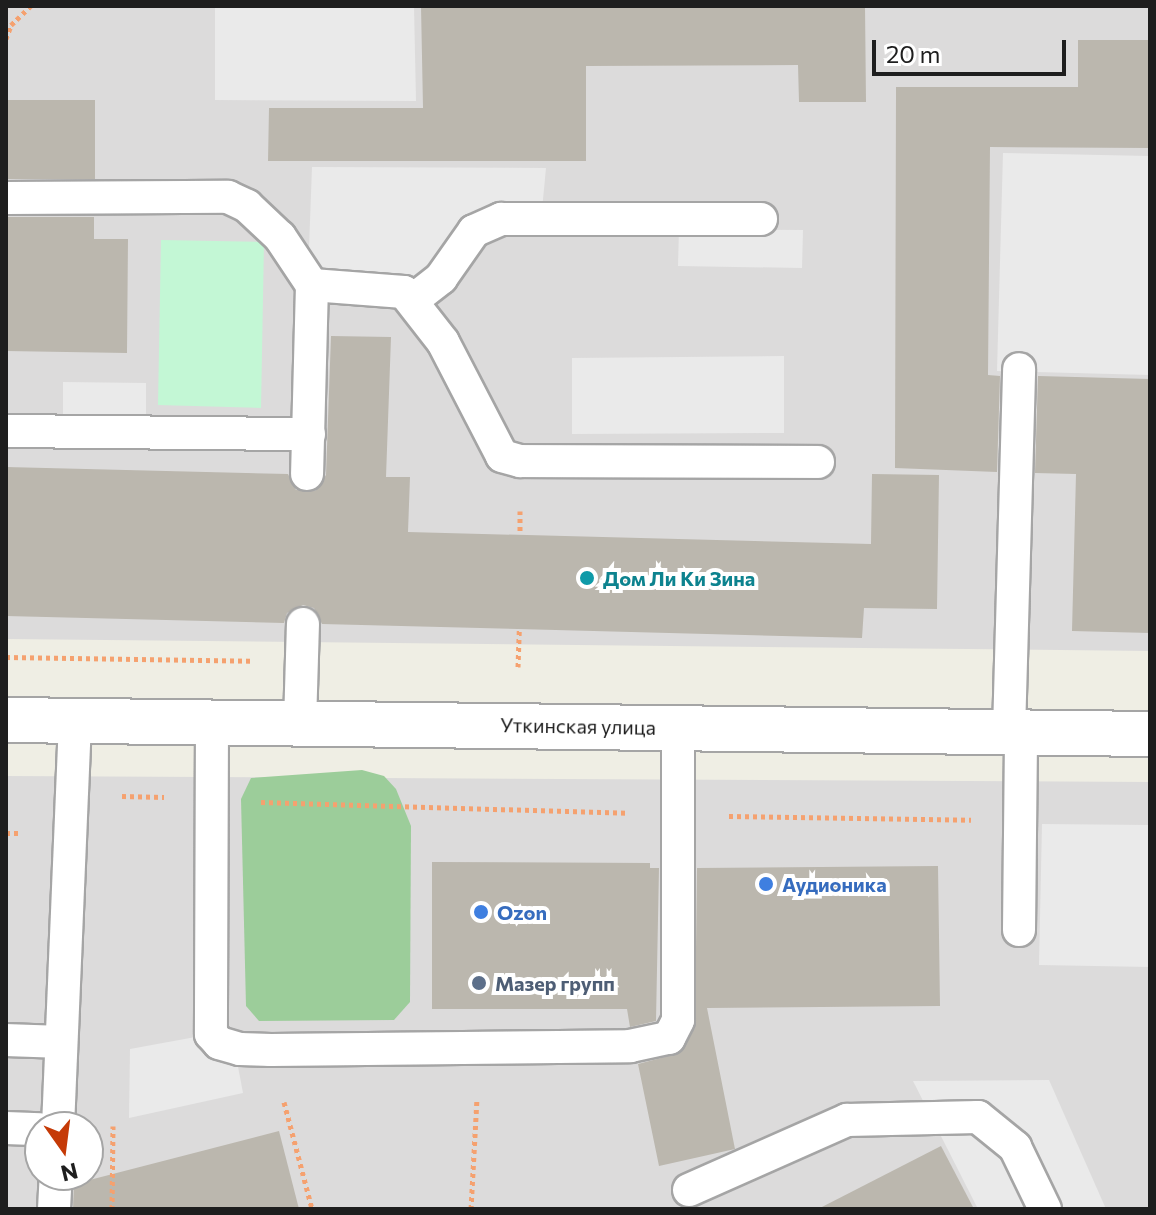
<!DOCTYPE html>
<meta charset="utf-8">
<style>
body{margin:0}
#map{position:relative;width:1156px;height:1215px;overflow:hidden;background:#efeee4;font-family:Commissioner,sans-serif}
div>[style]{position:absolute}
.residential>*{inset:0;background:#dcdbdb}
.forest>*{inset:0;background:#9ccd9a}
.park>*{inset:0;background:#c3f7d5}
.parking>*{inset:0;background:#eaeaea}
.building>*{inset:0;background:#bbb7ae}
.path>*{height:5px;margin-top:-2.5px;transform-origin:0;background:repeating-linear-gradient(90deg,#f5a16f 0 4px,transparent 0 8px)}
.roads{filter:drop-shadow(2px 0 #a5a5a5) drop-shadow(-2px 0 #a5a5a5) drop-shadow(0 2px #a5a5a5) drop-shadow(0 -2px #a5a5a5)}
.service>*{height:32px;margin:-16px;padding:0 16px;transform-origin:16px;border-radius:16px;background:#fff}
.tertiary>*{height:44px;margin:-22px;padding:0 22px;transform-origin:22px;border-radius:22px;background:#fff}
.dots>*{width:22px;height:22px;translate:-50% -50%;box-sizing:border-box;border:4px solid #fff;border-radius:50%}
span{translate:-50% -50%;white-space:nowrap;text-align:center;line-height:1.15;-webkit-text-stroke:8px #fff;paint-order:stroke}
.culture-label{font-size:20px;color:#0d838f;font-weight:700}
.left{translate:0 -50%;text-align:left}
.street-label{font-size:20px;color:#1e1e1e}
.shop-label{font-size:20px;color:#366cbe;font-weight:700}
.service-label{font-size:20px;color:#4e5e75;font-weight:700}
.frame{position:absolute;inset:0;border:8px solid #1e1e1e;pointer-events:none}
.north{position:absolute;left:24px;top:1111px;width:80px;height:80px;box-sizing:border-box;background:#fff;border:2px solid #a5a5a5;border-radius:50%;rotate:166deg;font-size:22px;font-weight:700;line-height:32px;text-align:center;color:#1e1e1e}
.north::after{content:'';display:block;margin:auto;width:28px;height:36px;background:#c53a07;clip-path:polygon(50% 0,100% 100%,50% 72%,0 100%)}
.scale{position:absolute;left:872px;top:40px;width:194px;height:36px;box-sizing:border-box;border:4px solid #1e1e1e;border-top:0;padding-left:10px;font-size:24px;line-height:28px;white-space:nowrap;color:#1e1e1e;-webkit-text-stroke:6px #fff;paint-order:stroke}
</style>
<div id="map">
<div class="residential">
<div style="clip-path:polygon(6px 6px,1150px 6px,1150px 651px,6px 639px)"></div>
<div style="clip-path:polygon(evenodd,6px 776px,1150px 782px,1150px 1209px,6px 1209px,6px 776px,40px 1127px,88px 1127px,88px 1175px,40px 1175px,40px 1127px)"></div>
</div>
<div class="forest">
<div style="clip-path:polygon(362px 770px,384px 776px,396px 789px,411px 826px,410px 1002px,394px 1020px,259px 1021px,246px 1006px,241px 799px,251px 778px)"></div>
</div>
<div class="park">
<div style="clip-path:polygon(161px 240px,264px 242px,261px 408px,158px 405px)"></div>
</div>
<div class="parking">
<div style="clip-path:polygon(215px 6px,414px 6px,416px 101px,215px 100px)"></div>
<div style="clip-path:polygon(1003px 153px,1150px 156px,1150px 375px,997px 371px)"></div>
<div style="clip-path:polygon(312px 167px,546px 168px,542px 210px,421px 278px,308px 275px)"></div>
<div style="clip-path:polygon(679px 229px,803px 230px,802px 268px,678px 266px)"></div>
<div style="clip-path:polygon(784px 356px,784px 433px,572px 434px,572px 358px)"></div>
<div style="clip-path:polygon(63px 382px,146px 383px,146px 416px,63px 417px)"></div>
<div style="clip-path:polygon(1042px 824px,1150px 825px,1150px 967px,1039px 965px)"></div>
<div style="clip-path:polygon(201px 1036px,236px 1056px,243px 1093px,129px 1118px,130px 1049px)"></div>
<div style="clip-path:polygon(1049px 1080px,1106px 1209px,978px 1209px,913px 1081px)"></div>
</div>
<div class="building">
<div style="clip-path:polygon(421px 6px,865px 6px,866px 102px,799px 102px,798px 65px,586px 66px,586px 161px,268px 161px,269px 108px,423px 108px)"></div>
<div style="clip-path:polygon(1078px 40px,1150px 40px,1150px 148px,990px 147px,988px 375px,1000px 376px,997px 472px,895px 468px,896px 87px,1078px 87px)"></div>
<div style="clip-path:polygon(6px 100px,95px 100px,95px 179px,6px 179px)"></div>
<div style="clip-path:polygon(6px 217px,94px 217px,94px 239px,128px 239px,127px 353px,6px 351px)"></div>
<div style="clip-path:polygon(331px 336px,391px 337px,386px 477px,410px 477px,408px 532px,871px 544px,872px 474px,939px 475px,937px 609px,864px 608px,862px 638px,322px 624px,314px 608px,303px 605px,287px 613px,284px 623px,6px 616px,6px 467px,288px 474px,296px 490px,315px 491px,326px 475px)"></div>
<div style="clip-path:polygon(1038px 376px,1150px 379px,1150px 633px,1072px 631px,1076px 474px,1035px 473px)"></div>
<div style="clip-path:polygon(432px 862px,650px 863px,650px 868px,659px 868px,656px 1021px,630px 1027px,627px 1009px,432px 1009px)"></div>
<div style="clip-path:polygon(938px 866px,940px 1006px,707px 1008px,735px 1149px,659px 1166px,638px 1064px,680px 1053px,695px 1028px,697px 868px)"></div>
<div style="clip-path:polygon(279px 1131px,299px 1209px,73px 1209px,74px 1184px)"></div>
<div style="clip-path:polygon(941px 1146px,974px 1209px,818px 1209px)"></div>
</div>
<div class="path">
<div style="left:6px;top:39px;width:15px;rotate:-70deg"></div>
<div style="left:11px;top:25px;width:28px;rotate:-44deg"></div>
<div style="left:520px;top:511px;width:23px;rotate:90deg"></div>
<div style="left:6px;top:657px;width:246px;rotate:0.9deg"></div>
<div style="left:518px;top:667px;width:37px;rotate:-88deg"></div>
<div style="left:122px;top:796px;width:42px;rotate:1.4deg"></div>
<div style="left:261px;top:802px;width:366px;rotate:1.7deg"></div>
<div style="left:729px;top:816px;width:242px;rotate:0.9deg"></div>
<div style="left:6px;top:833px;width:15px"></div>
<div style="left:284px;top:1102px;width:111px;rotate:75.3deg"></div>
<div style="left:112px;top:1209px;width:83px;rotate:-89.3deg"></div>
<div style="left:471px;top:1209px;width:111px;rotate:-86.9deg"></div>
</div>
<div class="roads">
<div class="service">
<div style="left:6px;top:198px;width:222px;rotate:-0.3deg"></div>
<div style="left:228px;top:197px;width:21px;rotate:25deg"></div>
<div style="left:247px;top:206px;width:45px;rotate:43.2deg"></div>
<div style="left:280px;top:237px;width:58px;rotate:56.3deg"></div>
<div style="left:312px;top:285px;width:189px;rotate:91.5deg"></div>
<div style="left:312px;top:285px;width:92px;rotate:4.4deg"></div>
<div style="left:404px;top:292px;width:63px;rotate:52deg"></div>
<div style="left:443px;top:342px;width:128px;rotate:62.6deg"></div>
<div style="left:502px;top:456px;width:19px;rotate:16deg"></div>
<div style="left:520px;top:461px;width:298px;rotate:0.2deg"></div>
<div style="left:413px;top:300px;width:36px;rotate:-38deg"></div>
<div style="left:441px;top:278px;width:57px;rotate:-54.9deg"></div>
<div style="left:474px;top:231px;width:30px;rotate:-24deg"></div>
<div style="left:501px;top:219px;width:260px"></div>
<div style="left:6px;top:431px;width:303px;rotate:0.6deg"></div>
<div style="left:212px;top:722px;width:312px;rotate:90.2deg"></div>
<div style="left:211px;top:1034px;width:12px;rotate:48deg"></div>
<div style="left:219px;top:1043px;width:22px;rotate:16deg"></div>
<div style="left:240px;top:1049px;width:31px;rotate:2deg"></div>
<div style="left:271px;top:1050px;width:359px;rotate:-0.6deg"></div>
<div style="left:630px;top:1046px;width:40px;rotate:-12deg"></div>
<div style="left:669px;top:1038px;width:20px;rotate:-63deg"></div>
<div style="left:678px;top:1020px;width:292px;rotate:-90deg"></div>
<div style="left:300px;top:724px;width:100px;rotate:-88.3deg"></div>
<div style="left:1009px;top:732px;width:363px;rotate:-88.4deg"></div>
<div style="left:1019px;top:930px;width:198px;rotate:-89.4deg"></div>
<div style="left:6px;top:1040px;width:55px;rotate:2.1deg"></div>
<div style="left:58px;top:1127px;width:406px;rotate:-87.6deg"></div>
<div style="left:6px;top:1128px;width:34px;rotate:2deg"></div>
<div style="left:689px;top:1190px;width:173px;rotate:-23.9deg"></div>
<div style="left:847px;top:1120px;width:131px;rotate:-1.3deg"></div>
<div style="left:978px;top:1117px;width:48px;rotate:39deg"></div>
<div style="left:1015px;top:1147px;width:69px;rotate:64.2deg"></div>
<div style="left:54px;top:1209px;width:34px;rotate:-87deg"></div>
</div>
<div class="tertiary">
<div style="left:6px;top:720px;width:1144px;rotate:0.7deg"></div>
</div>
</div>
<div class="dots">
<div style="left:587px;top:578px;background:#0f9aa8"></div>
<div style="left:766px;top:884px;background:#3f7fe0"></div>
<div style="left:481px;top:912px;background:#3f7fe0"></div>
<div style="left:479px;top:983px;background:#5c6f8a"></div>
</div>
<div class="culture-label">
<span class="left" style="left:603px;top:578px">Дом Ли Ки Зина</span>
</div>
<div class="street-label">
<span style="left:578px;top:726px;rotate:1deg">Уткинская улица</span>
</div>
<div class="shop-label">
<span class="left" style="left:782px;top:884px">Аудионика</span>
<span class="left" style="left:497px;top:912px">Ozon</span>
</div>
<div class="service-label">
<span class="left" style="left:495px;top:983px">Мазер групп</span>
</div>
<div class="frame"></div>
<div class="north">N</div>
<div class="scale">20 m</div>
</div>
